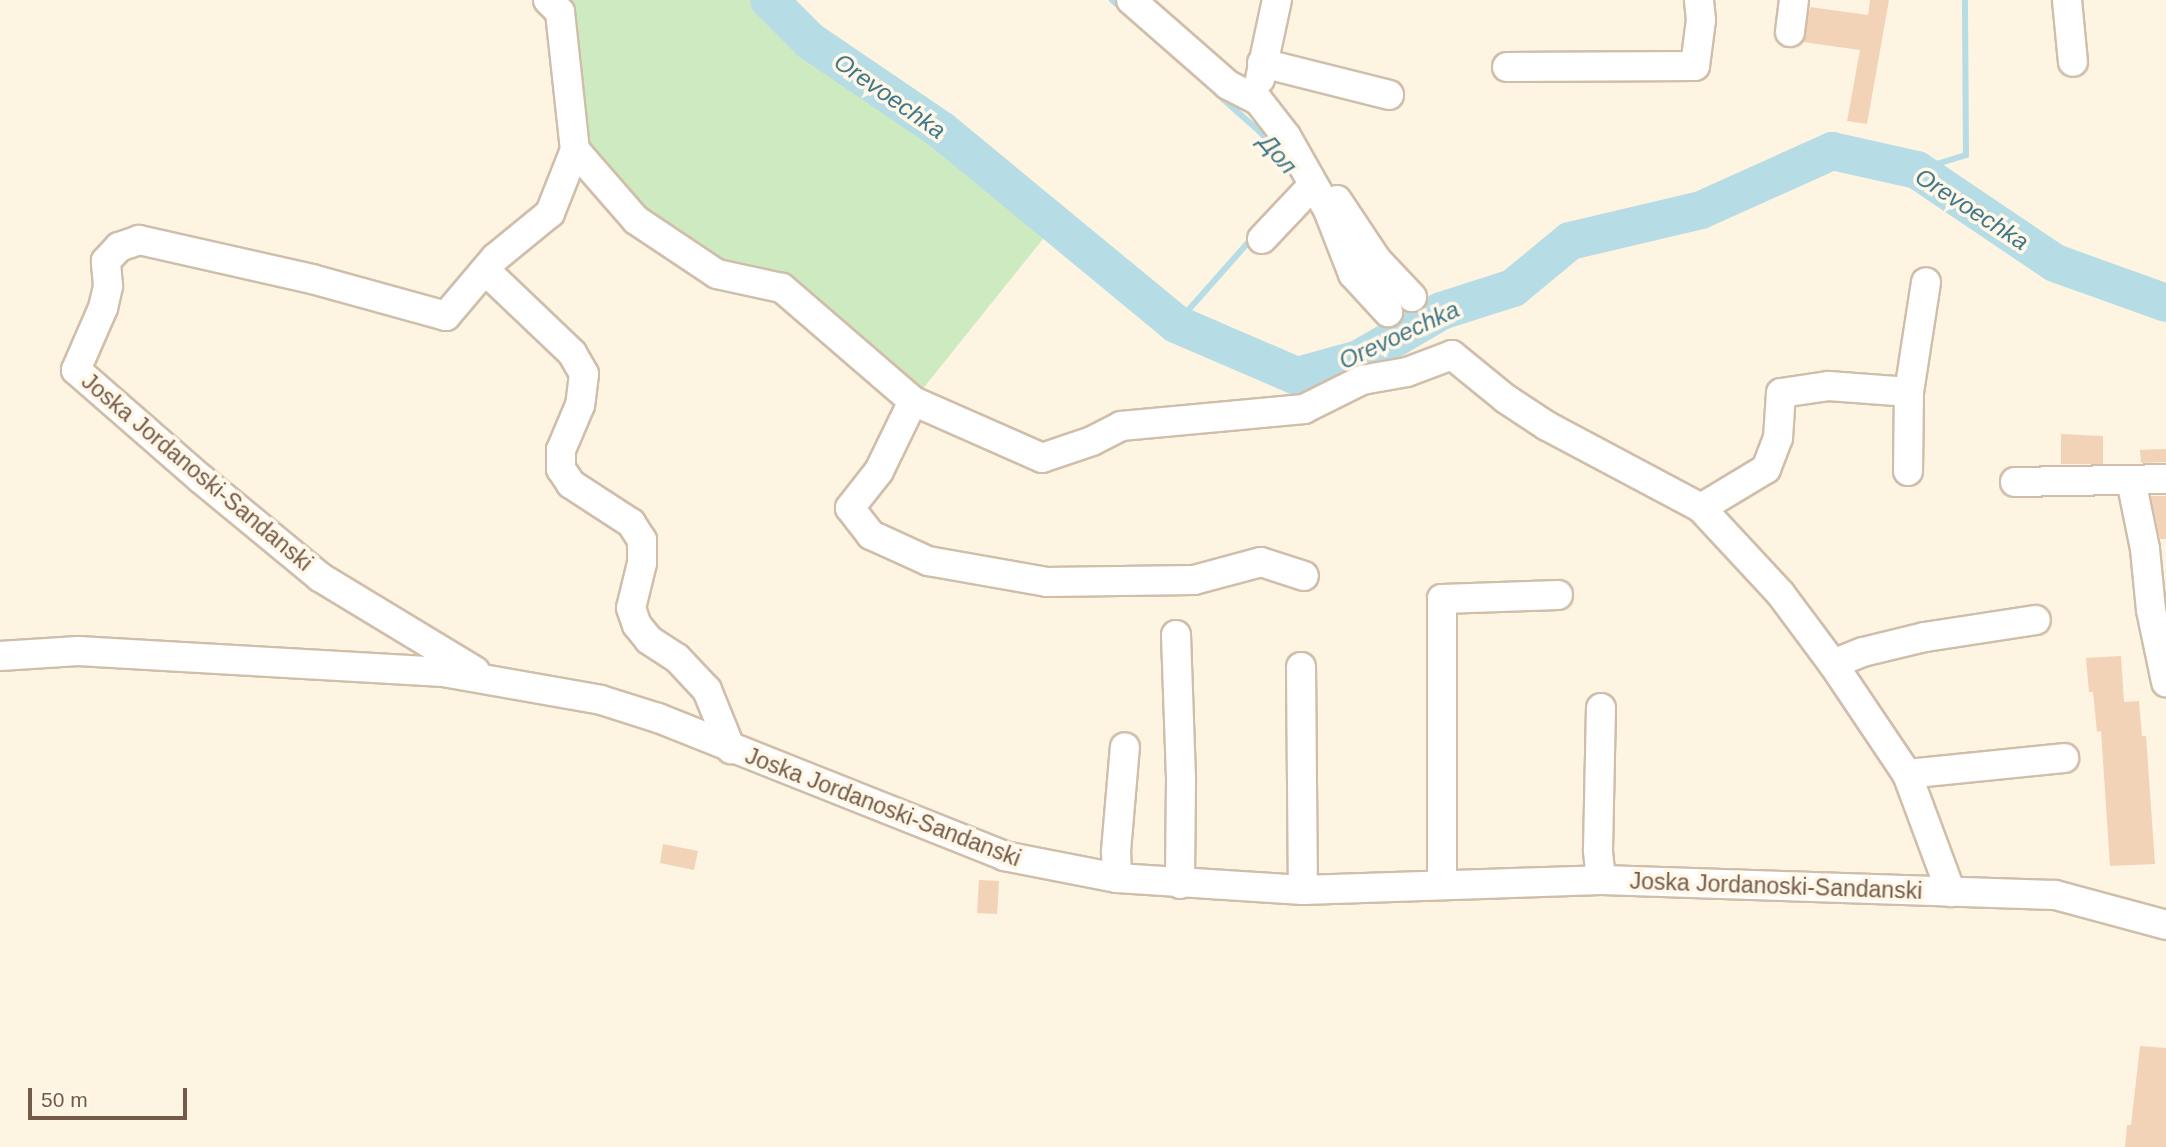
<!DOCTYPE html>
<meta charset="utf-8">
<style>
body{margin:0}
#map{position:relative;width:2166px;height:1147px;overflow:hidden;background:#fdf4e1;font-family:Helvetica,sans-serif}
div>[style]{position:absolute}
.green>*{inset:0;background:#ceeac0}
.stream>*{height:6px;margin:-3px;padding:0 3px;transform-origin:3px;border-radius:3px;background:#b6dce6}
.river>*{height:38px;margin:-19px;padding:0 19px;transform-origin:19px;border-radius:19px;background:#b6dce6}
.building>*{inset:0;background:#f3d3b8}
.roads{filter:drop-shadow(2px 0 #d0beab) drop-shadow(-2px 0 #d0beab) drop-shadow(0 2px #d0beab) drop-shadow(0 -2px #d0beab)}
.minor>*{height:28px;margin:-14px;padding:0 14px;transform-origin:14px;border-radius:14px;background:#fff}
span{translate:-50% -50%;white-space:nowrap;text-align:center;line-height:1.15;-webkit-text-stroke:7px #fff7e8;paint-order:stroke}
.street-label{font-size:23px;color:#755a48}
.water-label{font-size:24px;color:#417889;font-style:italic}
.scale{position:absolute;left:28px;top:1088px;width:159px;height:32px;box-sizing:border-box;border:4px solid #755a48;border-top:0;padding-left:9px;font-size:21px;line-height:24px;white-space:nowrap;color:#755a48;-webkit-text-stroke:5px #fff7e8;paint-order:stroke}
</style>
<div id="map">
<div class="green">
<div style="clip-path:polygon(548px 0,769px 0,810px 41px,941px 130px,1055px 224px,913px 401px,782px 288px,717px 274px,575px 150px)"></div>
</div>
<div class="stream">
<div style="left:1112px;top:0;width:16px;rotate:40deg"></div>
<div style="left:1215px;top:92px;width:60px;rotate:41.6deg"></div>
<div style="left:1260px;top:132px;width:41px;rotate:48.9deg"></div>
<div style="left:1917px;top:170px;width:51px;rotate:-17deg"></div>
<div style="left:1966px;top:155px;width:155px;rotate:-90.4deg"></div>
<div style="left:1176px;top:324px;width:115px;rotate:-48.5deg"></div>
</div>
<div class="river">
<div style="left:769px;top:0;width:58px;rotate:45deg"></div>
<div style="left:810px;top:41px;width:158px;rotate:34.2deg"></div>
<div style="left:941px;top:130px;width:305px;rotate:39.5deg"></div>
<div style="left:1176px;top:324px;width:132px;rotate:23.3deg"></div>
<div style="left:1297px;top:376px;width:64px;rotate:-15.3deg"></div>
<div style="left:1359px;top:359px;width:95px;rotate:-30.3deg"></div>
<div style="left:1441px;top:311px;width:76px;rotate:-17.7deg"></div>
<div style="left:1513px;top:288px;width:74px;rotate:-39.5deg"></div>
<div style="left:1570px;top:241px;width:135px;rotate:-13.3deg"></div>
<div style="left:1701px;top:210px;width:144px;rotate:-24.2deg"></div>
<div style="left:1832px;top:151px;width:87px;rotate:12.6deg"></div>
<div style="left:1917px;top:170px;width:166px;rotate:34deg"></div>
<div style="left:2055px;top:263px;width:118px;rotate:19.8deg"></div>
</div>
<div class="building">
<div style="clip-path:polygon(1870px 0,1889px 0,1867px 124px,1847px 121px,1860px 50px,1803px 42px,1810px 7px,1868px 15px)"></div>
<div style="clip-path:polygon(2061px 434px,2103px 436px,2103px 464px,2061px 464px)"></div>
<div style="clip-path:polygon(2166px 449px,2166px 462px,2141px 463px,2140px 450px)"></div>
<div style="clip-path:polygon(2151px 496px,2166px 496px,2166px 539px,2160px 539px)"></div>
<div style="clip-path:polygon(2121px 656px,2124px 702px,2139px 701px,2142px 736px,2146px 736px,2155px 864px,2110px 866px,2101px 731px,2097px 732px,2093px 692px,2089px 692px,2086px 658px)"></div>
<div style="clip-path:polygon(663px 844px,698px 851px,694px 870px,660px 863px)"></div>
<div style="clip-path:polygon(979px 880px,999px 881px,997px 914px,977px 913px)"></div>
<div style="clip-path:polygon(2140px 1046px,2166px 1048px,2166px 1147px,2125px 1147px,2127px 1125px,2131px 1125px)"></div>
</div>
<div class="roads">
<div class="minor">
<div style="left:548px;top:0;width:17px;rotate:45deg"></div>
<div style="left:560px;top:12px;width:139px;rotate:83.8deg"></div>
<div style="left:575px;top:150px;width:93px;rotate:48.9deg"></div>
<div style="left:636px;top:220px;width:97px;rotate:33.7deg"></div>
<div style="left:717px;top:274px;width:66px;rotate:12.2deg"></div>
<div style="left:782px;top:288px;width:173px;rotate:40.8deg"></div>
<div style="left:913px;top:401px;width:141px;rotate:23.8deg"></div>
<div style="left:1042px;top:458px;width:53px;rotate:-18.8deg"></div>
<div style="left:1092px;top:441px;width:33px;rotate:-27deg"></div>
<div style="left:1121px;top:426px;width:184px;rotate:-5.3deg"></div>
<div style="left:1304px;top:409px;width:65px;rotate:-26.6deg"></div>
<div style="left:1362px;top:380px;width:46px;rotate:-10.1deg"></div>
<div style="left:1407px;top:372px;width:48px;rotate:-20.7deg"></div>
<div style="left:1452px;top:355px;width:70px;rotate:39.2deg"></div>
<div style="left:1506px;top:399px;width:49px;rotate:33.4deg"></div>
<div style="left:1547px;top:426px;width:174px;rotate:28deg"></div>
<div style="left:1701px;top:508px;width:116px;rotate:47.1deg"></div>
<div style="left:1780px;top:593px;width:89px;rotate:53.3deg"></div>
<div style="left:1833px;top:664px;width:133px;rotate:56.1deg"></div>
<div style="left:1907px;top:774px;width:126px;rotate:69.6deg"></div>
<div style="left:1131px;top:0;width:129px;rotate:41.2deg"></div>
<div style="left:1228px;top:85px;width:34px;rotate:27deg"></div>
<div style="left:1258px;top:100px;width:46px;rotate:52.1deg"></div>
<div style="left:1286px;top:136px;width:85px;rotate:60.4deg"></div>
<div style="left:1328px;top:210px;width:69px;rotate:68.7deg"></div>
<div style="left:1353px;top:274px;width:52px;rotate:47.4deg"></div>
<div style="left:2067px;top:0;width:62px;rotate:84.5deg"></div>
<div style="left:1790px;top:32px;width:32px;rotate:-83deg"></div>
<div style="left:1262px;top:63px;width:131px;rotate:14.1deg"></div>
<div style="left:1507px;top:67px;width:188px;rotate:-0.3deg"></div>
<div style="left:1695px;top:66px;width:46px;rotate:-82.6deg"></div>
<div style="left:1701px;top:20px;width:20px;rotate:-96deg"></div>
<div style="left:1260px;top:79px;width:81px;rotate:-77.9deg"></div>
<div style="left:1337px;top:200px;width:72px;rotate:56.3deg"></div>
<div style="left:1377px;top:260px;width:51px;rotate:46.6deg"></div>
<div style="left:1262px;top:239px;width:74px;rotate:-46.6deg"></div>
<div style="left:486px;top:271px;width:119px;rotate:43.6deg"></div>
<div style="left:572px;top:353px;width:24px;rotate:60deg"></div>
<div style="left:584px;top:374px;width:31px;rotate:97deg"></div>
<div style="left:580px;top:405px;width:49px;rotate:112.9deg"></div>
<div style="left:561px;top:450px;width:19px;rotate:90deg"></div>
<div style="left:561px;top:469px;width:18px;rotate:56deg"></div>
<div style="left:571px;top:484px;width:72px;rotate:33deg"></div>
<div style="left:631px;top:523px;width:20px;rotate:57deg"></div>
<div style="left:642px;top:540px;width:23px;rotate:90deg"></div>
<div style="left:642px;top:563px;width:46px;rotate:103.7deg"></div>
<div style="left:631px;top:608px;width:18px;rotate:71deg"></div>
<div style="left:637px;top:625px;width:19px;rotate:51deg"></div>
<div style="left:649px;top:640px;width:33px;rotate:33deg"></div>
<div style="left:677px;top:658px;width:44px;rotate:46.8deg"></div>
<div style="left:707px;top:690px;width:64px;rotate:67.9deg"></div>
<div style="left:913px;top:401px;width:78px;rotate:115.9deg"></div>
<div style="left:879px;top:471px;width:47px;rotate:128.1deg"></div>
<div style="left:850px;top:508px;width:34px;rotate:52deg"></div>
<div style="left:871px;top:535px;width:63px;rotate:24.5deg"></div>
<div style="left:928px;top:561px;width:121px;rotate:10deg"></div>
<div style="left:1047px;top:582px;width:147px;rotate:-0.8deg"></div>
<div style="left:1194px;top:580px;width:69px;rotate:-15deg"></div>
<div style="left:1261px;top:562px;width:45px;rotate:18deg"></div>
<div style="left:1908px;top:471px;width:79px;rotate:-89.3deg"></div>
<div style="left:1909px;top:392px;width:111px;rotate:-81.2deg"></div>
<div style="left:2131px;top:480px;width:70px;rotate:78.5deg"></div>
<div style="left:2145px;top:549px;width:61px;rotate:84.4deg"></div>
<div style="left:2151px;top:610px;width:74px;rotate:78.2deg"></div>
<div style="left:2015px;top:482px;width:151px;rotate:-1.1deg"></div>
<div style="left:1701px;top:508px;width:76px;rotate:-31deg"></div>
<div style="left:1766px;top:469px;width:33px;rotate:-69deg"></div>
<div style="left:1778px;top:438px;width:45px;rotate:-86.2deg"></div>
<div style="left:1781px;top:393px;width:49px;rotate:-8.3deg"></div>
<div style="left:1829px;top:386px;width:80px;rotate:4.3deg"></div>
<div style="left:1176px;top:635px;width:146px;rotate:88deg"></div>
<div style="left:1181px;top:781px;width:103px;rotate:90.6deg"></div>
<div style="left:0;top:656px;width:78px;rotate:-3.7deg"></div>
<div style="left:78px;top:651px;width:366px;rotate:3.3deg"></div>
<div style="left:443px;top:672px;width:160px;rotate:10deg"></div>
<div style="left:601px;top:700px;width:60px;rotate:17.5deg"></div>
<div style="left:658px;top:718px;width:373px;rotate:21.7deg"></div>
<div style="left:1004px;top:856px;width:115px;rotate:11deg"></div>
<div style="left:1117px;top:878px;width:186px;rotate:3.7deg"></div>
<div style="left:1303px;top:890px;width:298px;rotate:-1.9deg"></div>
<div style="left:1601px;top:880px;width:454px;rotate:1.9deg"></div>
<div style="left:2055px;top:895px;width:115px;rotate:15.1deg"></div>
<div style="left:1833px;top:664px;width:32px;rotate:-22deg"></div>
<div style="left:1863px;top:652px;width:64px;rotate:-13.6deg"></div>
<div style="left:1925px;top:637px;width:112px;rotate:-8.7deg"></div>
<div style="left:1301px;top:667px;width:223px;rotate:89.5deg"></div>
<div style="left:475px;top:671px;width:181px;rotate:-148.8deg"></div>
<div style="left:320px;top:577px;width:154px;rotate:-140.5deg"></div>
<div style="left:201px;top:479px;width:166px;rotate:-138.9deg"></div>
<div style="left:76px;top:370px;width:68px;rotate:-66.5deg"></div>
<div style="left:103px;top:308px;width:23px;rotate:-77deg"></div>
<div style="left:108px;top:286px;width:25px;rotate:-95deg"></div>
<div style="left:106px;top:261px;width:19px;rotate:-47deg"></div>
<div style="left:119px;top:247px;width:21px;rotate:-19deg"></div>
<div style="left:139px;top:240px;width:177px;rotate:12.7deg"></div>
<div style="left:312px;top:279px;width:139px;rotate:15.4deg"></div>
<div style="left:446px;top:316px;width:76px;rotate:-49.8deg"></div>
<div style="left:495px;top:258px;width:71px;rotate:-39.3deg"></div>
<div style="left:550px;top:213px;width:68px;rotate:-68.4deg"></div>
<div style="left:1907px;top:774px;width:158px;rotate:-5.8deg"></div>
<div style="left:1117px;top:878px;width:27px;rotate:-92deg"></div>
<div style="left:1116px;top:851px;width:104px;rotate:-85.1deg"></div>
<div style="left:1601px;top:880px;width:30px;rotate:-96deg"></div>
<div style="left:1598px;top:850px;width:142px;rotate:-88.8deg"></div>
<div style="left:1442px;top:885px;width:286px;rotate:-90deg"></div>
<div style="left:1442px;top:599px;width:116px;rotate:-2deg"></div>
</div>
</div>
<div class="street-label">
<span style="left:197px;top:472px;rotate:40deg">Joska Jordanoski-Sandanski</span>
<span style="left:883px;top:807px;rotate:21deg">Joska Jordanoski-Sandanski</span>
<span style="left:1776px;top:886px;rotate:2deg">Joska Jordanoski-Sandanski</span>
</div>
<div class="water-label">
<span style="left:890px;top:96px;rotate:35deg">Orevoechka</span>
<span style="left:1278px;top:154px;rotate:49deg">Дол</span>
<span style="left:1972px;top:209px;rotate:33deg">Orevoechka</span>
<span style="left:1399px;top:335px;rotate:-25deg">Orevoechka</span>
</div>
<div class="scale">50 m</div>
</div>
